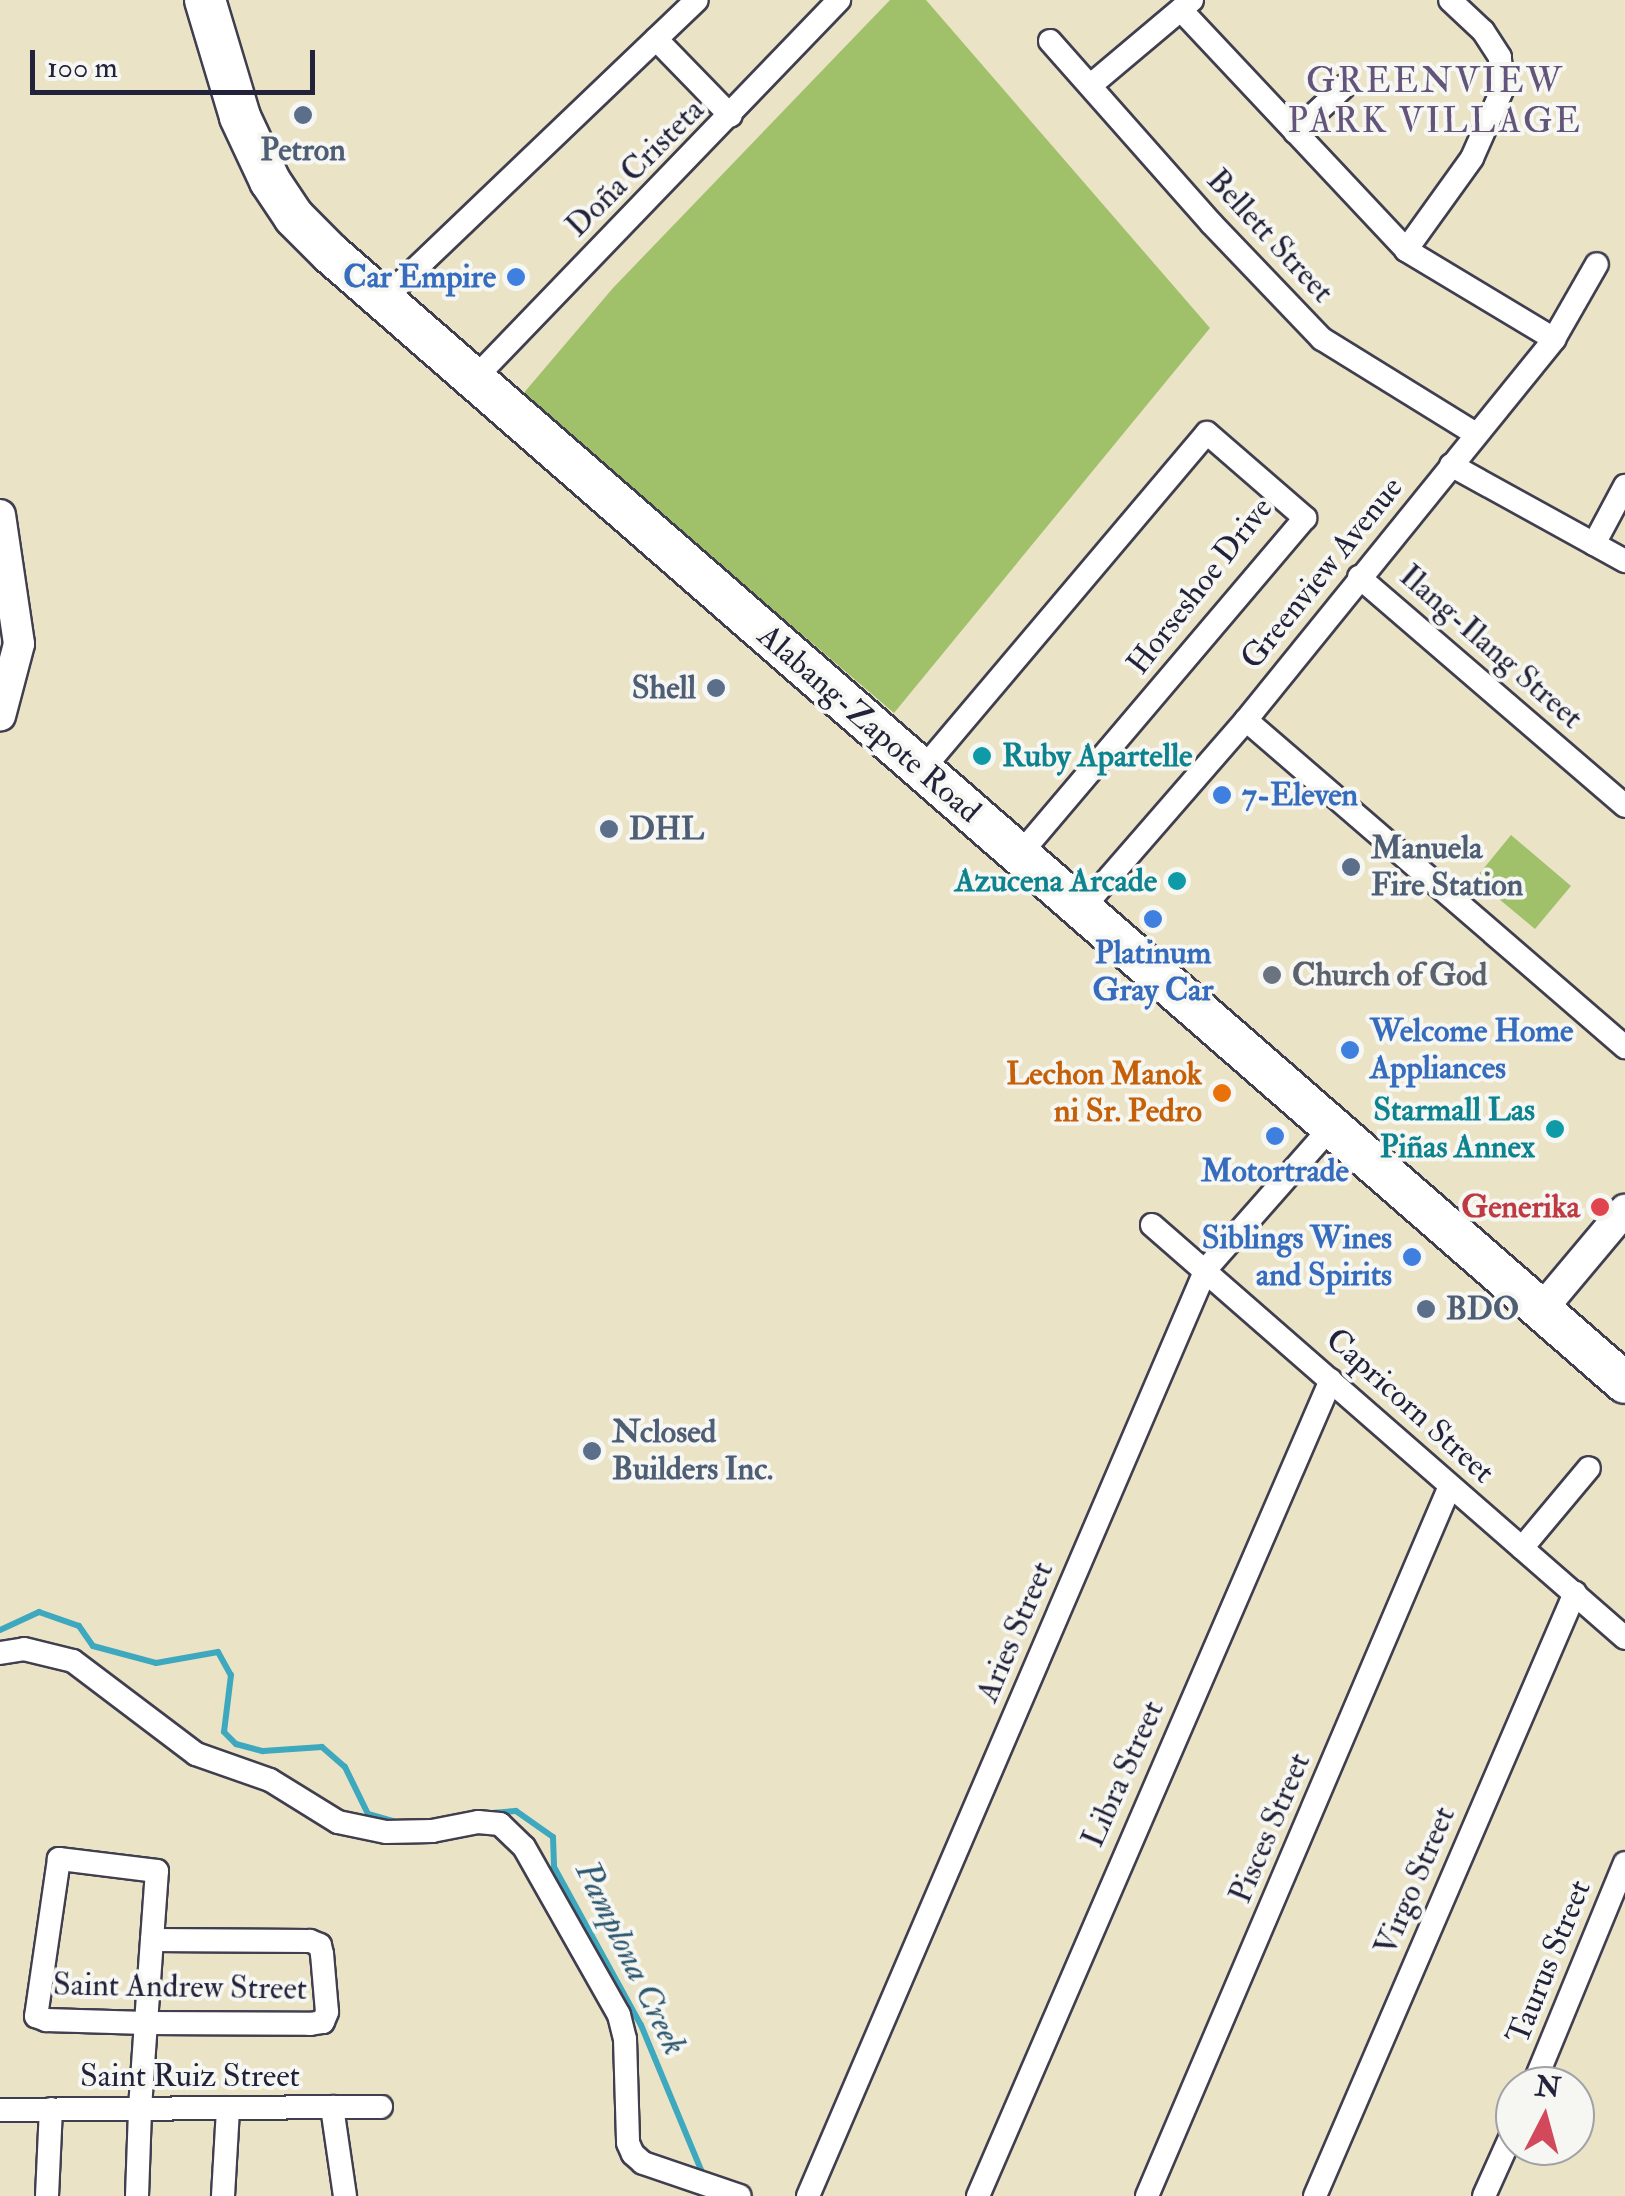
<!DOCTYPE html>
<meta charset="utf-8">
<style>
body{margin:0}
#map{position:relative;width:1625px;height:2196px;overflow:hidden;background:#ebe3c6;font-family:"IM FELL Double Pica",serif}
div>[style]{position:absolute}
.green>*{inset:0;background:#a0c16a}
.stream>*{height:6px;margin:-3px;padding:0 3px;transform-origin:3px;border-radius:3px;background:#3ea8be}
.roads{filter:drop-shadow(2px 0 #403f50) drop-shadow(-2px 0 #403f50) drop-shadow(0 2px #403f50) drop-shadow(0 -2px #403f50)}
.street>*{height:22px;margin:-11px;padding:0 11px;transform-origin:11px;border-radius:11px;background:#fff}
.secondary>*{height:30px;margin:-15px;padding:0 15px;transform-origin:15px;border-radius:15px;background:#fff}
.highway>*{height:40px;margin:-20px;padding:0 20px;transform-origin:20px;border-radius:20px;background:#fff}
.dots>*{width:28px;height:28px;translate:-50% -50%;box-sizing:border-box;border:5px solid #f6f6f2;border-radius:50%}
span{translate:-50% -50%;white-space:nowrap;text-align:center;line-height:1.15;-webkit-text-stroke:8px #f6f6f2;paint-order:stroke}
.service-label{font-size:32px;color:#4e5e75;font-weight:700}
.right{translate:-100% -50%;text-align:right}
.left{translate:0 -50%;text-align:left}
.street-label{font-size:32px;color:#22223b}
.shop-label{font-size:32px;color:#366cbe;font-weight:700}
.culture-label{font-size:32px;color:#0d838f;font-weight:700}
.worship-label{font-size:32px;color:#5b616d;font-weight:700}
.food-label{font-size:32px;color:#c56008;font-weight:700}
.health-label{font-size:32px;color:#be3a42;font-weight:700}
.neighbourhood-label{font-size:35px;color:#63547b;letter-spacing:2.5px}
.water-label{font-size:35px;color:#2d586f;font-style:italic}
.north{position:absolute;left:1495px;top:2066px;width:100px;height:100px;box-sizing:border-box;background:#f6f6f2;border:2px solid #a1a1a9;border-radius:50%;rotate:6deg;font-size:28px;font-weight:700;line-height:40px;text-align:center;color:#22223b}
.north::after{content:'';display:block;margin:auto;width:35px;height:45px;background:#d1495b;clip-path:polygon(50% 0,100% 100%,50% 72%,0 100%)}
.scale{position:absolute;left:30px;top:50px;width:285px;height:45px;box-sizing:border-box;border:5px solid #22223b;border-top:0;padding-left:12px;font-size:30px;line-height:35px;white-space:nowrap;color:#22223b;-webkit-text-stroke:8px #f6f6f2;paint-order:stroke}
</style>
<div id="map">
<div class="green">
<div style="clip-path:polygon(890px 0,926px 0,1210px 328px,894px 713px,522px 395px,613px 288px)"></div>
<div style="clip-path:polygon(1511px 835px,1571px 886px,1535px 929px,1475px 879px)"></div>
</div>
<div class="stream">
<div style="left:0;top:1630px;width:43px;rotate:-24.8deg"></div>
<div style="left:39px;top:1612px;width:42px;rotate:19.3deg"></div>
<div style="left:79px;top:1626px;width:24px;rotate:55deg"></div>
<div style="left:93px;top:1646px;width:65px;rotate:15.1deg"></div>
<div style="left:156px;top:1663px;width:63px;rotate:-10.1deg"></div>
<div style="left:218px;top:1652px;width:26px;rotate:61deg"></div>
<div style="left:231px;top:1675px;width:57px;rotate:97deg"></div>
<div style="left:224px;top:1732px;width:17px;rotate:45deg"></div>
<div style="left:236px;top:1744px;width:28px;rotate:15deg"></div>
<div style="left:263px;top:1751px;width:59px;rotate:-3.9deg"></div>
<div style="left:322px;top:1747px;width:30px;rotate:41deg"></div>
<div style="left:345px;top:1767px;width:52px;rotate:63.9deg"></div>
<div style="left:368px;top:1814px;width:29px;rotate:16deg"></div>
<div style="left:492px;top:1813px;width:24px;rotate:-5deg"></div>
<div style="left:516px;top:1811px;width:45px;rotate:35.1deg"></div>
<div style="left:553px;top:1837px;width:30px;rotate:88deg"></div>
<div style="left:554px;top:1867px;width:180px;rotate:61.2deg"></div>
<div style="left:641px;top:2025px;width:162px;rotate:67.5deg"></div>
</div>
<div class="roads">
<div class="street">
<div style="left:1181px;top:10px;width:329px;rotate:46.8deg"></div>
<div style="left:1406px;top:250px;width:173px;rotate:31deg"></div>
<div style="left:656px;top:39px;width:107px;rotate:45.8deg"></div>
<div style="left:1050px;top:41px;width:244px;rotate:48.5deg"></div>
<div style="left:1212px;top:224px;width:159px;rotate:46.3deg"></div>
<div style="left:1322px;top:339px;width:181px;rotate:31.7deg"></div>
<div style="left:1091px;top:85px;width:132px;rotate:-40.1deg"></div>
<div style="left:1295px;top:132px;width:69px;rotate:-42.7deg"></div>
<div style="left:1406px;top:250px;width:113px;rotate:-54.3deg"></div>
<div style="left:1472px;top:158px;width:77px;rotate:-66.1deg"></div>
<div style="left:1503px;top:88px;width:31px;rotate:-96deg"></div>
<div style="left:1500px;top:57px;width:31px;rotate:-123deg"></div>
<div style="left:1483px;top:31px;width:45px;rotate:-136.8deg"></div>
<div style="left:385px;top:298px;width:431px;rotate:-43.7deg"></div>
<div style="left:475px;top:378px;width:525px;rotate:-46.08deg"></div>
<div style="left:1451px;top:465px;width:199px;rotate:28.9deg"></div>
<div style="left:1594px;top:544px;width:66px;rotate:-61.9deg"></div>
<div style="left:1359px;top:577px;width:351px;rotate:40.7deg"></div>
<div style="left:1246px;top:720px;width:501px;rotate:40.79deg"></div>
<div style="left:922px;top:770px;width:441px;rotate:-49.8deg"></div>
<div style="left:1207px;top:433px;width:130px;rotate:40.9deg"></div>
<div style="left:1305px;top:518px;width:442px;rotate:130.3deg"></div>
<div style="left:1081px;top:910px;width:252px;rotate:-49deg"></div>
<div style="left:1246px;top:720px;width:490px;rotate:-51deg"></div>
<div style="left:1554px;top:339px;width:86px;rotate:-60.2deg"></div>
<div style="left:1152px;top:1225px;width:628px;rotate:41.13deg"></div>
<div style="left:1522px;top:1548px;width:104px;rotate:-50.1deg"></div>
<div style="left:0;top:1653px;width:24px;rotate:-9deg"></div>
<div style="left:24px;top:1649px;width:50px;rotate:13.8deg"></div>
<div style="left:73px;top:1661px;width:154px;rotate:37.1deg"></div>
<div style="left:196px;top:1754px;width:78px;rotate:19.4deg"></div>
<div style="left:270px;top:1780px;width:80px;rotate:31.7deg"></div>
<div style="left:338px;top:1822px;width:49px;rotate:11.8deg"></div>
<div style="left:386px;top:1832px;width:46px;rotate:-1.2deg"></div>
<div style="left:432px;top:1831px;width:47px;rotate:-11.1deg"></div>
<div style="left:478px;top:1822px;width:22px;rotate:5deg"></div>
<div style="left:500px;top:1824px;width:33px;rotate:44deg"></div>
<div style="left:524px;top:1847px;width:193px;rotate:60.5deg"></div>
<div style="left:619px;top:2015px;width:25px;rotate:76deg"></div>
<div style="left:625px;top:2039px;width:104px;rotate:88.3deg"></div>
<div style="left:628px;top:2143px;width:12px;rotate:66deg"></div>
<div style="left:633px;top:2154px;width:13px;rotate:42deg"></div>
<div style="left:643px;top:2163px;width:102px;rotate:18.8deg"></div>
<div style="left:1533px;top:2086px;width:241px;rotate:-67.6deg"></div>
<div style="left:332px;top:2107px;width:90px;rotate:81.7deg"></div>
<div style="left:0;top:2110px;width:381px;rotate:-0.5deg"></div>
<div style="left:47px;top:2196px;width:87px;rotate:-87.4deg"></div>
<div style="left:137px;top:2196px;width:88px;rotate:-88deg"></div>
<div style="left:140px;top:2108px;width:85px;rotate:-86deg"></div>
<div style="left:146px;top:2023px;width:83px;rotate:-85.9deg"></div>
<div style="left:152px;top:1940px;width:69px;rotate:-85.9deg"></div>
<div style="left:157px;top:1871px;width:99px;rotate:-173deg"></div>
<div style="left:59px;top:1859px;width:159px;rotate:98.3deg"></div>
<div style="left:36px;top:2016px;width:11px;rotate:22deg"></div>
<div style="left:46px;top:2020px;width:100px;rotate:1.7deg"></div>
<div style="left:146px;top:2023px;width:164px;rotate:0.3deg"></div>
<div style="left:310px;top:2024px;width:13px;rotate:-9deg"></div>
<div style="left:323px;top:2022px;width:11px;rotate:-68deg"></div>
<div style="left:327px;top:2012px;width:58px;rotate:-94.9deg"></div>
<div style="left:322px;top:1954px;width:9px;rotate:-103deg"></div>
<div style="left:320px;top:1945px;width:11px;rotate:-158deg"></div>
<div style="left:310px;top:1941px;width:158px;rotate:-179.6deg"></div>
<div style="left:223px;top:2196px;width:88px;rotate:-86.7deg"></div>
<div style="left:808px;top:2196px;width:1009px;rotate:-66.76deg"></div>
<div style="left:1206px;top:1269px;width:191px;rotate:-48.6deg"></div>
<div style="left:978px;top:2196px;width:889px;rotate:-66.61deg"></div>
<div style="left:1147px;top:2196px;width:772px;rotate:-66.89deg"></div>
<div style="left:1315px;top:2196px;width:657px;rotate:-66.68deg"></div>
<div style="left:1484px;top:2196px;width:76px;rotate:-65.8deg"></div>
</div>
<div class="secondary">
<div style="left:0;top:515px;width:130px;rotate:81.6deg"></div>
<div style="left:19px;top:644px;width:74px;rotate:104.8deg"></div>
<div style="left:1541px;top:1310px;width:131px;rotate:-50deg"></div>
</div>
<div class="highway">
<div style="left:205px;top:0;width:122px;rotate:73.3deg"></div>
<div style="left:240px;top:117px;width:71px;rotate:64.9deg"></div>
<div style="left:270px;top:181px;width:43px;rotate:56.3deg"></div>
<div style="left:294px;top:217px;width:52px;rotate:45deg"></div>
<div style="left:331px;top:254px;width:1717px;rotate:41.1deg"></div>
</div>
</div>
<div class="dots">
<div style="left:303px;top:115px;background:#5c6f8a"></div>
<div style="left:516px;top:277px;background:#3f7fe0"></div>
<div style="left:716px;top:688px;background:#5c6f8a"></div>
<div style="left:982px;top:756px;background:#0f9aa8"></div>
<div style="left:1222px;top:795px;background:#3f7fe0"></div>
<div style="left:609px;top:829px;background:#5c6f8a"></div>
<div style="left:1351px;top:867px;background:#5c6f8a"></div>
<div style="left:1177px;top:881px;background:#0f9aa8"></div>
<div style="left:1153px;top:919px;background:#3f7fe0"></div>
<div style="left:1272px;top:975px;background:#6b7280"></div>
<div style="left:1350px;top:1050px;background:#3f7fe0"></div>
<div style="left:1222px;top:1093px;background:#e8710a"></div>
<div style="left:1555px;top:1129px;background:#0f9aa8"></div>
<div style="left:1275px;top:1136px;background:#3f7fe0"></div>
<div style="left:1600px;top:1207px;background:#e0444e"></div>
<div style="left:1412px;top:1257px;background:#3f7fe0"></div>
<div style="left:1426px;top:1309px;background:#5c6f8a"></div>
<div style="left:592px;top:1451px;background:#5c6f8a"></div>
</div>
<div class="service-label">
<span style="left:303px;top:150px">Petron</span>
<span class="right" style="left:696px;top:688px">Shell</span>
<span class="left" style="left:629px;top:829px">DHL</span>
<span class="left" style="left:1371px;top:867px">Manuela<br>Fire Station</span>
<span class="left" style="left:1446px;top:1309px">BDO</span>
<span class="left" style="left:612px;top:1451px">Nclosed<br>Builders Inc.</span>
</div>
<div class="street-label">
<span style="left:635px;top:168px;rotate:-45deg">Doña Cristeta</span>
<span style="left:1270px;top:236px;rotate:47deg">Bellett Street</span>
<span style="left:1322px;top:573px;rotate:-51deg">Greenview Avenue</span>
<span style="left:1200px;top:586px;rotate:-52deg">Horseshoe Drive</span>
<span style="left:1491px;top:647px;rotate:41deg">Ilang-Ilang Street</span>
<span style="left:869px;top:724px;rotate:41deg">Alabang-Zapote Road</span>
<span style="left:1410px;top:1406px;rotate:42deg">Capricorn Street</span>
<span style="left:1015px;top:1632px;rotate:-67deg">Aries Street</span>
<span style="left:1123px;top:1774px;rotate:-66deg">Libra Street</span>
<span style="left:1270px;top:1828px;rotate:-67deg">Pisces Street</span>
<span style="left:1415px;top:1881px;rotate:-67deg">Virgo Street</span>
<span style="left:1549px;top:1962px;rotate:-68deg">Taurus Street</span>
<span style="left:180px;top:1987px;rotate:1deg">Saint Andrew Street</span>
<span style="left:190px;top:2076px">Saint Ruiz Street</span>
</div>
<div class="shop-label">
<span class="right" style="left:496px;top:277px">Car Empire</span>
<span class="left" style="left:1242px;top:795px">7-Eleven</span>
<span style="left:1153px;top:972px">Platinum<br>Gray Car</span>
<span class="left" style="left:1370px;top:1050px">Welcome Home<br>Appliances</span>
<span style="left:1275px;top:1171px">Motortrade</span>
<span class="right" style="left:1392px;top:1257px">Siblings Wines<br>and Spirits</span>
</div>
<div class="culture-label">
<span class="left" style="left:1002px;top:756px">Ruby Apartelle</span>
<span class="right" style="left:1157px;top:881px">Azucena Arcade</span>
<span class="right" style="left:1535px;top:1129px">Starmall Las<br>Piñas Annex</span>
</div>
<div class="worship-label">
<span class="left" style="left:1292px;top:975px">Church of God</span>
</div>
<div class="food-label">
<span class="right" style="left:1202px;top:1093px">Lechon Manok<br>ni Sr. Pedro</span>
</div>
<div class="health-label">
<span class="right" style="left:1580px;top:1207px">Generika</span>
</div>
<div class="neighbourhood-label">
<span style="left:1435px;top:101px">GREENVIEW<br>PARK VILLAGE</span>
</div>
<div class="water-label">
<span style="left:631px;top:1958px;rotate:64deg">Pamplona Creek</span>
</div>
<div class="north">N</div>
<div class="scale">100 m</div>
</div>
